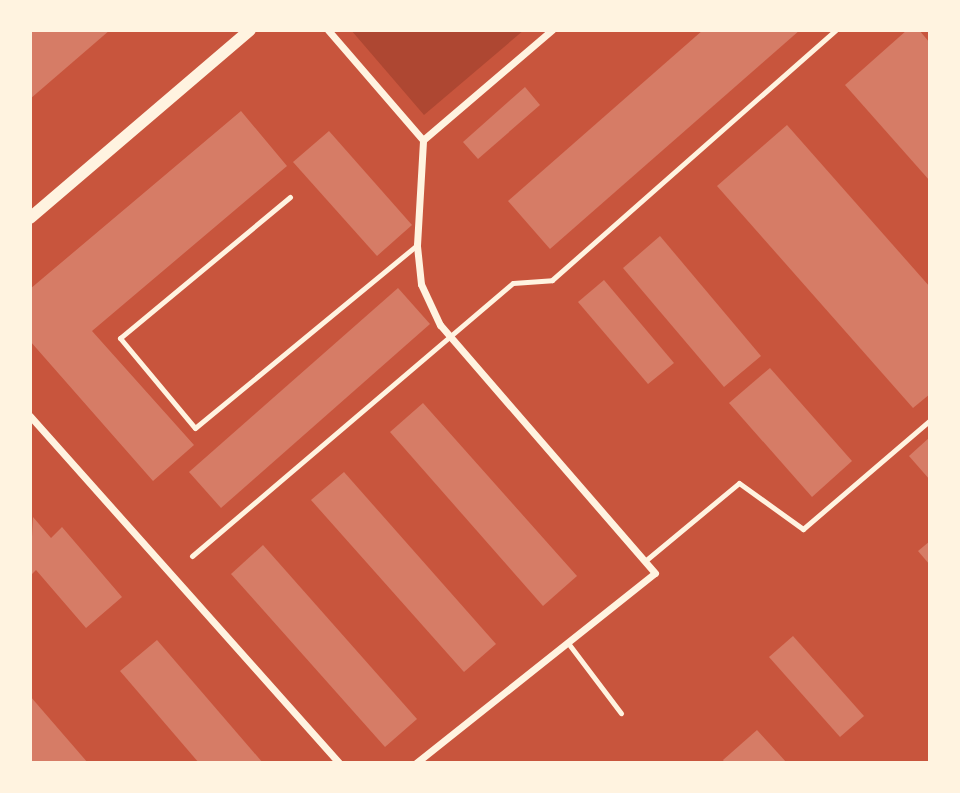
<!DOCTYPE html>
<style>
body{margin:0}
#map{position:relative;width:960px;height:793px;overflow:hidden;background:#c8553d;font-family:"Titillium Web",sans-serif}
div>[style]{position:absolute}
.green>*{inset:0;background:#ae4732}
.building>*{inset:0;background:#d67c66}
.service>*{height:5px;margin:-2.5px;padding:0 2.5px;transform-origin:2.5px;border-radius:2.5px;background:#fff3e0}
.minor>*{height:7px;margin:-3.5px;padding:0 3.5px;transform-origin:3.5px;border-radius:3.5px;background:#fff3e0}
.tertiary>*{height:12px;margin:-6px;padding:0 6px;transform-origin:6px;border-radius:6px;background:#fff3e0}
span{translate:-50% -50%;white-space:nowrap;text-align:center;line-height:1.15;-webkit-text-stroke:5px #fff3e0;paint-order:stroke}
.frame{position:absolute;inset:0;border:32px solid #fff3e0;pointer-events:none}
</style>
<div id="map">
<div class="green">
<div style="clip-path:polygon(351px 30px,524px 30px,424px 115px)"></div>
</div>
<div class="building">
<div style="clip-path:polygon(30px 30px,110px 30px,30px 99px)"></div>
<div style="clip-path:polygon(703px 30px,800px 30px,550px 249px,508px 201px)"></div>
<div style="clip-path:polygon(907px 30px,919px 30px,930px 43px,930px 181px,845px 85px)"></div>
<div style="clip-path:polygon(525px 87px,540px 105px,478px 159px,463px 142px)"></div>
<div style="clip-path:polygon(241px 111px,287px 166px,92px 331px,194px 445px,153px 481px,30px 341px,30px 289px)"></div>
<div style="clip-path:polygon(787px 125px,930px 287px,930px 394px,913px 408px,717px 186px)"></div>
<div style="clip-path:polygon(329px 131px,412px 225px,377px 256px,293px 162px)"></div>
<div style="clip-path:polygon(660px 236px,761px 356px,724px 387px,623px 268px)"></div>
<div style="clip-path:polygon(604px 280px,674px 363px,648px 384px,578px 302px)"></div>
<div style="clip-path:polygon(398px 288px,430px 324px,221px 508px,189px 472px)"></div>
<div style="clip-path:polygon(770px 368px,852px 461px,812px 497px,729px 403px)"></div>
<div style="clip-path:polygon(423px 403px,577px 576px,543px 606px,390px 432px)"></div>
<div style="clip-path:polygon(930px 437px,930px 480px,909px 456px)"></div>
<div style="clip-path:polygon(344px 472px,496px 644px,464px 672px,311px 500px)"></div>
<div style="clip-path:polygon(33px 517px,51px 538px,62px 527px,122px 597px,86px 628px,36px 570px,30px 576px)"></div>
<div style="clip-path:polygon(930px 541px,930px 565px,918px 551px)"></div>
<div style="clip-path:polygon(263px 545px,417px 719px,385px 747px,231px 574px)"></div>
<div style="clip-path:polygon(793px 636px,864px 716px,840px 737px,769px 657px)"></div>
<div style="clip-path:polygon(157px 640px,263px 763px,199px 763px,120px 671px)"></div>
<div style="clip-path:polygon(30px 696px,88px 763px,30px 763px)"></div>
<div style="clip-path:polygon(757px 730px,787px 763px,725px 763px,723px 760px)"></div>
</div>
<div class="service">
<div style="left:290px;top:197px;width:221px;rotate:140.3deg"></div>
<div style="left:120px;top:338px;width:117px;rotate:50.2deg"></div>
<div style="left:195px;top:428px;width:288px;rotate:-39.5deg"></div>
<div style="left:192px;top:556px;width:421px;rotate:-40.4deg"></div>
<div style="left:513px;top:283px;width:39px;rotate:-4deg"></div>
<div style="left:552px;top:280px;width:378px;rotate:-41.4deg"></div>
<div style="left:645px;top:561px;width:122px;rotate:-39.7deg"></div>
<div style="left:739px;top:483px;width:79px;rotate:35.7deg"></div>
<div style="left:803px;top:529px;width:167px;rotate:-40.6deg"></div>
<div style="left:568px;top:643px;width:88px;rotate:52.9deg"></div>
</div>
<div class="minor">
<div style="left:328px;top:30px;width:145px;rotate:49.2deg"></div>
<div style="left:423px;top:140px;width:170px;rotate:-40.5deg"></div>
<div style="left:30px;top:416px;width:465px;rotate:48.3deg"></div>
<div style="left:416px;top:763px;width:305px;rotate:-38.5deg"></div>
<div style="left:655px;top:573px;width:328px;rotate:-130.9deg"></div>
<div style="left:440px;top:325px;width:45px;rotate:-114.9deg"></div>
<div style="left:421px;top:284px;width:39px;rotate:-96deg"></div>
<div style="left:417px;top:245px;width:105px;rotate:-86.7deg"></div>
</div>
<div class="tertiary">
<div style="left:30px;top:218px;width:289px;rotate:-40.5deg"></div>
</div>
<div class="frame"></div>
</div>
